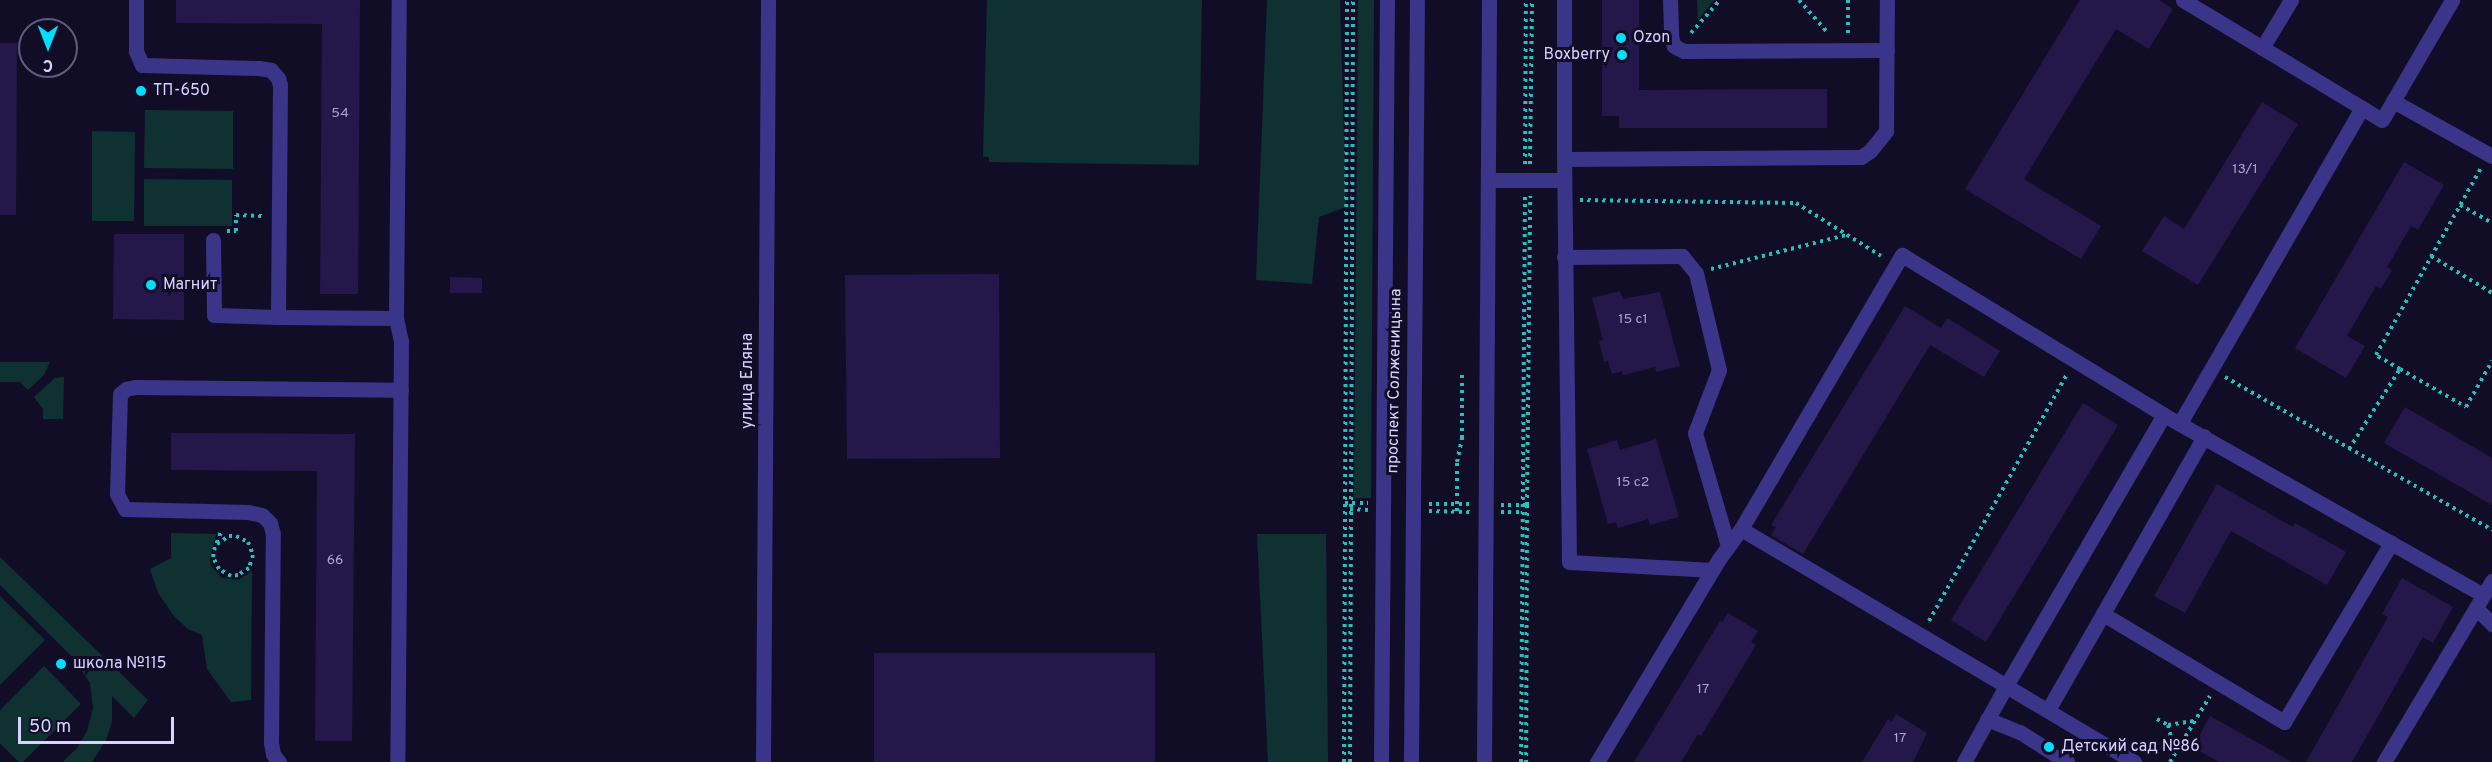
<!DOCTYPE html>
<meta charset="utf-8">
<style>
body{margin:0}
#map{position:relative;width:2492px;height:762px;overflow:hidden;background:#120d27;font-family:Overpass,sans-serif}
div>[style]{position:absolute}
.green>*{inset:0;background:#103131}
.building>*{inset:0;background:#231849}
.path>*{height:4px;margin-top:-2px;transform-origin:0;background:repeating-linear-gradient(90deg,#27bfba 0 3px,transparent 0 7.5px)}
.minor>*{height:15px;margin:-7.5px;padding:0 7.5px;transform-origin:7.5px;border-radius:7.5px;background:#3b3589}
.dots>*{width:16px;height:16px;translate:-50% -50%;box-sizing:border-box;border:3px solid #120d27;border-radius:50%}
span{translate:-50% -50%;white-space:nowrap;text-align:center;line-height:1.15;-webkit-text-stroke:6px #120d27;paint-order:stroke}
.number-label{font-size:14px;color:#aca4d2}
.number-label span{-webkit-text-stroke-width:0}
.poi-label{font-size:16px;color:#d9d3ff}
.left{translate:0 -50%;text-align:left}
.right{translate:-100% -50%;text-align:right}
.street-label{font-size:16px;color:#d9d3ff}
.north{position:absolute;left:18px;top:18px;width:60px;height:60px;box-sizing:border-box;background:#120d27;border:2px solid #625c7d;border-radius:50%;rotate:180deg;font-size:16px;font-weight:700;line-height:24px;text-align:center;color:#d9d3ff}
.north::after{content:'';display:block;margin:auto;width:21px;height:27px;background:#00defe;clip-path:polygon(50% 0,100% 100%,50% 72%,0 100%)}
.scale{position:absolute;left:18px;top:717px;width:156px;height:27px;box-sizing:border-box;border:3px solid #d9d3ff;border-top:0;padding-left:8px;font-size:18px;line-height:21px;white-space:nowrap;color:#d9d3ff;-webkit-text-stroke:4px #120d27;paint-order:stroke}
</style>
<div id="map">
<div class="green">
<div style="clip-path:polygon(987px 0,1202px 0,1199px 165px,989px 162px,989px 157px,983px 157px)"></div>
<div style="clip-path:polygon(1267px 0,1340px 0,1346px 207px,1319px 217px,1312px 284px,1256px 280px)"></div>
<div style="clip-path:polygon(1358px 0,1374px 0,1371px 498px,1354px 498px)"></div>
<div style="clip-path:polygon(1697px 0,1714px 0,1698px 20px)"></div>
<div style="clip-path:polygon(145px 110px,233px 111px,233px 169px,144px 168px)"></div>
<div style="clip-path:polygon(92px 131px,135px 132px,134px 221px,92px 221px)"></div>
<div style="clip-path:polygon(144px 179px,232px 180px,232px 226px,144px 226px)"></div>
<div style="clip-path:polygon(0 362px,50px 362px,44px 375px,28px 390px,20px 382px,0 382px)"></div>
<div style="clip-path:polygon(64px 377px,63px 419px,43px 419px,43px 409px,34px 397px,55px 378px)"></div>
<div style="clip-path:polygon(171px 533px,216px 534px,210px 558px,211px 566px,222px 578px,238px 580px,252px 571px,251px 700px,231px 702px,207px 669px,202px 635px,188px 629px,174px 616px,158px 593px,150px 569px,171px 558px)"></div>
<div style="clip-path:polygon(1257px 534px,1326px 534px,1328px 762px,1268px 762px)"></div>
<div style="clip-path:polygon(0 557px,148px 700px,134px 718px,112px 696px,112px 722px,106px 740px,92px 762px,63px 762px,77px 748px,87px 731px,93px 708px,90px 683px,73px 658px,0 585px)"></div>
<div style="clip-path:polygon(0 596px,45px 640px,0 685px)"></div>
<div style="clip-path:polygon(44px 666px,81px 704px,23px 762px,19px 762px,0 743px,0 710px)"></div>
</div>
<div class="building">
<div style="clip-path:polygon(176px 0,360px 0,358px 294px,320px 294px,322px 24px,176px 23px)"></div>
<div style="clip-path:polygon(1602px 0,1639px 0,1639px 90px,1827px 89px,1827px 128px,1619px 128px,1619px 116px,1602px 116px)"></div>
<div style="clip-path:polygon(2080px 0,2159px 0,2173px 9px,2149px 49px,2116px 29px,2024px 179px,2101px 226px,2081px 259px,1965px 189px)"></div>
<div style="clip-path:polygon(0 43px,17px 43px,16px 215px,0 215px)"></div>
<div style="clip-path:polygon(2262px 102px,2298px 124px,2198px 285px,2142px 251px,2164px 216px,2184px 229px)"></div>
<div style="clip-path:polygon(2404px 162px,2444px 185px,2418px 230px,2411px 226px,2387px 267px,2392px 270px,2381px 289px,2376px 286px,2347px 336px,2365px 346px,2346px 378px,2295px 348px)"></div>
<div style="clip-path:polygon(114px 234px,184px 234px,184px 320px,113px 319px)"></div>
<div style="clip-path:polygon(999px 274px,1000px 458px,847px 459px,845px 275px)"></div>
<div style="clip-path:polygon(450px 277px,482px 278px,482px 293px,450px 293px)"></div>
<div style="clip-path:polygon(1620px 291px,1623px 299px,1660px 292px,1680px 366px,1656px 372px,1655px 367px,1623px 375px,1622px 371px,1612px 374px,1608px 361px,1604px 362px,1599px 341px,1603px 340px,1592px 298px)"></div>
<div style="clip-path:polygon(1905px 306px,1941px 328px,1947px 318px,2000px 351px,1984px 377px,1930px 345px,1803px 554px,1771px 535px,1776px 527px,1771px 525px)"></div>
<div style="clip-path:polygon(2083px 403px,2118px 425px,1986px 642px,1951px 620px)"></div>
<div style="clip-path:polygon(2405px 407px,2492px 458px,2492px 505px,2384px 443px)"></div>
<div style="clip-path:polygon(171px 433px,355px 434px,352px 741px,315px 741px,317px 471px,171px 470px)"></div>
<div style="clip-path:polygon(1656px 439px,1679px 517px,1650px 525px,1648px 519px,1618px 528px,1616px 522px,1608px 524px,1587px 449px,1617px 440px,1620px 450px)"></div>
<div style="clip-path:polygon(2217px 484px,2293px 527px,2295px 523px,2346px 552px,2327px 585px,2231px 531px,2185px 613px,2154px 596px)"></div>
<div style="clip-path:polygon(2402px 578px,2453px 607px,2433px 643px,2423px 637px,2352px 762px,2306px 762px,2388px 617px,2382px 614px)"></div>
<div style="clip-path:polygon(1728px 613px,1758px 631px,1751px 642px,1756px 645px,1701px 736px,1698px 734px,1681px 762px,1634px 762px,1720px 621px,1722px 622px)"></div>
<div style="clip-path:polygon(874px 653px,1155px 653px,1155px 762px,874px 762px)"></div>
<div style="clip-path:polygon(1896px 714px,1927px 733px,1913px 762px,1862px 762px,1888px 719px,1892px 722px)"></div>
<div style="clip-path:polygon(2210px 716px,2292px 762px,2219px 762px,2193px 747px)"></div>
</div>
<div class="path">
<div style="left:1799px;top:0;width:44px;rotate:48.7deg"></div>
<div style="left:1848px;top:0;width:35px;rotate:90deg"></div>
<div style="left:1691px;top:33px;width:44px;rotate:-48.7deg"></div>
<div style="left:1525px;top:164px;width:164px;rotate:-89.7deg"></div>
<div style="left:1530px;top:164px;width:164px;rotate:-89.3deg"></div>
<div style="left:1580px;top:200px;width:216px;rotate:0.8deg"></div>
<div style="left:1796px;top:203px;width:100px;rotate:31.9deg"></div>
<div style="left:2460px;top:205px;width:37px;rotate:29deg"></div>
<div style="left:227px;top:231px;width:9px"></div>
<div style="left:236px;top:231px;width:16px;rotate:-90deg"></div>
<div style="left:236px;top:215px;width:27px;rotate:2deg"></div>
<div style="left:2431px;top:256px;width:71px;rotate:31.2deg"></div>
<div style="left:1711px;top:269px;width:139px;rotate:-14.1deg"></div>
<div style="left:2400px;top:369px;width:76px;rotate:29.9deg"></div>
<div style="left:2466px;top:407px;width:53px;rotate:-60.5deg"></div>
<div style="left:2225px;top:377px;width:308px;rotate:29.8deg"></div>
<div style="left:2349px;top:449px;width:95px;rotate:-57.5deg"></div>
<div style="left:2400px;top:369px;width:28px;rotate:-150deg"></div>
<div style="left:2376px;top:355px;width:214px;rotate:-60.7deg"></div>
<div style="left:1345px;top:503px;width:23px"></div>
<div style="left:1429px;top:504px;width:41px"></div>
<div style="left:1501px;top:505px;width:26px"></div>
<div style="left:1527px;top:505px;width:257px;rotate:90.2deg"></div>
<div style="left:1527px;top:505px;width:309px;rotate:-89.4deg"></div>
<div style="left:1350px;top:509px;width:18px;rotate:3deg"></div>
<div style="left:1429px;top:511px;width:41px;rotate:1.4deg"></div>
<div style="left:1457px;top:511px;width:49px;rotate:-90deg"></div>
<div style="left:1457px;top:462px;width:25px;rotate:-78deg"></div>
<div style="left:1462px;top:438px;width:63px;rotate:-90deg"></div>
<div style="left:1501px;top:512px;width:21px"></div>
<div style="left:217px;top:544px;width:14px;rotate:-34deg"></div>
<div style="left:229px;top:536px;width:7px"></div>
<div style="left:236px;top:536px;width:13px;rotate:27deg"></div>
<div style="left:248px;top:542px;width:14px;rotate:69deg"></div>
<div style="left:253px;top:555px;width:14px;rotate:107deg"></div>
<div style="left:249px;top:568px;width:13px;rotate:148deg"></div>
<div style="left:238px;top:575px;width:7px;rotate:172deg"></div>
<div style="left:231px;top:576px;width:14px;rotate:-150deg"></div>
<div style="left:219px;top:569px;width:13px;rotate:-117deg"></div>
<div style="left:213px;top:557px;width:7px;rotate:-82deg"></div>
<div style="left:214px;top:550px;width:22px;rotate:-69deg"></div>
<div style="left:1929px;top:621px;width:283px;rotate:-60.8deg"></div>
<div style="left:2157px;top:719px;width:13px;rotate:29deg"></div>
<div style="left:2168px;top:725px;width:26px;rotate:-9deg"></div>
<div style="left:2168px;top:725px;width:29px;rotate:76deg"></div>
<div style="left:1344px;top:762px;width:762px;rotate:-89.77deg"></div>
<div style="left:1350px;top:762px;width:762px;rotate:-89.77deg"></div>
<div style="left:1521px;top:762px;width:566px;rotate:-89.6deg"></div>
<div style="left:2170px;top:762px;width:77px;rotate:-58.8deg"></div>
</div>
<div class="minor">
<div style="left:136px;top:0;width:51px;rotate:90deg"></div>
<div style="left:136px;top:51px;width:15px;rotate:67deg"></div>
<div style="left:142px;top:65px;width:117px;rotate:1.5deg"></div>
<div style="left:259px;top:68px;width:12px;rotate:9deg"></div>
<div style="left:271px;top:70px;width:11px;rotate:49deg"></div>
<div style="left:278px;top:78px;width:7px;rotate:74deg"></div>
<div style="left:280px;top:85px;width:232px;rotate:90.5deg"></div>
<div style="left:278px;top:317px;width:118px;rotate:0.5deg"></div>
<div style="left:396px;top:318px;width:318px;rotate:-89.5deg"></div>
<div style="left:1564px;top:0;width:159px;rotate:90deg"></div>
<div style="left:1670px;top:0;width:37px;rotate:88deg"></div>
<div style="left:1671px;top:37px;width:9px;rotate:72deg"></div>
<div style="left:1674px;top:46px;width:11px;rotate:27deg"></div>
<div style="left:1684px;top:51px;width:203px;rotate:-0.3deg"></div>
<div style="left:2183px;top:0;width:232px;rotate:31.1deg"></div>
<div style="left:2382px;top:120px;width:139px;rotate:-59.7deg"></div>
<div style="left:2262px;top:48px;width:56px;rotate:-58.9deg"></div>
<div style="left:2393px;top:101px;width:113px;rotate:29.1deg"></div>
<div style="left:1488px;top:180px;width:75px"></div>
<div style="left:213px;top:240px;width:75px;rotate:89.2deg"></div>
<div style="left:214px;top:315px;width:64px;rotate:1.8deg"></div>
<div style="left:1564px;top:257px;width:118px;rotate:-0.5deg"></div>
<div style="left:1682px;top:256px;width:22px;rotate:51deg"></div>
<div style="left:1696px;top:273px;width:100px;rotate:76.7deg"></div>
<div style="left:1719px;top:370px;width:67px;rotate:110.9deg"></div>
<div style="left:1695px;top:433px;width:118px;rotate:73.7deg"></div>
<div style="left:396px;top:318px;width:25px;rotate:78deg"></div>
<div style="left:401px;top:342px;width:420px;rotate:90.5deg"></div>
<div style="left:2180px;top:423px;width:364px;rotate:-60deg"></div>
<div style="left:1741px;top:529px;width:308px;rotate:30.6deg"></div>
<div style="left:2006px;top:686px;width:314px;rotate:-59.8deg"></div>
<div style="left:1712px;top:570px;width:143px;rotate:-176.8deg"></div>
<div style="left:1569px;top:562px;width:403px;rotate:-90.7deg"></div>
<div style="left:1564px;top:159px;width:297px;rotate:-0.4deg"></div>
<div style="left:1861px;top:157px;width:11px;rotate:-34deg"></div>
<div style="left:1870px;top:151px;width:26px;rotate:-51deg"></div>
<div style="left:1886px;top:131px;width:131px;rotate:-89.6deg"></div>
<div style="left:2476px;top:608px;width:23px;rotate:45deg"></div>
<div style="left:2103px;top:614px;width:211px;rotate:30.8deg"></div>
<div style="left:2284px;top:722px;width:209px;rotate:-59.1deg"></div>
<div style="left:2048px;top:710px;width:315px;rotate:-60.3deg"></div>
<div style="left:1987px;top:719px;width:35px;rotate:22deg"></div>
<div style="left:2020px;top:732px;width:56px;rotate:32.6deg"></div>
<div style="left:279px;top:762px;width:10px;rotate:-127deg"></div>
<div style="left:273px;top:754px;width:11px;rotate:-100deg"></div>
<div style="left:271px;top:743px;width:209px;rotate:-89.5deg"></div>
<div style="left:273px;top:534px;width:11px;rotate:-105deg"></div>
<div style="left:270px;top:523px;width:11px;rotate:-135deg"></div>
<div style="left:262px;top:515px;width:14px;rotate:-168deg"></div>
<div style="left:248px;top:512px;width:123px;rotate:-178.6deg"></div>
<div style="left:125px;top:509px;width:17px;rotate:-118deg"></div>
<div style="left:117px;top:494px;width:100px;rotate:-88.3deg"></div>
<div style="left:120px;top:394px;width:8px;rotate:-40deg"></div>
<div style="left:126px;top:389px;width:9px;rotate:-13deg"></div>
<div style="left:135px;top:387px;width:266px;rotate:0.6deg"></div>
<div style="left:763px;top:762px;width:762px;rotate:-89.62deg"></div>
<div style="left:1381px;top:762px;width:762px;rotate:-89.55deg"></div>
<div style="left:1411px;top:762px;width:762px;rotate:-89.55deg"></div>
<div style="left:1484px;top:762px;width:762px;rotate:-89.62deg"></div>
<div style="left:1597px;top:762px;width:237px;rotate:-59deg"></div>
<div style="left:1719px;top:559px;width:37px;rotate:-54deg"></div>
<div style="left:1741px;top:529px;width:318px;rotate:-59.6deg"></div>
<div style="left:1902px;top:255px;width:307px;rotate:31.4deg"></div>
<div style="left:2164px;top:415px;width:366px;rotate:29.4deg"></div>
<div style="left:1964px;top:762px;width:87px;rotate:-61.1deg"></div>
<div style="left:2006px;top:686px;width:149px;rotate:30.7deg"></div>
<div style="left:2384px;top:762px;width:211px;rotate:-59.2deg"></div>
</div>
<div class="dots">
<div style="left:1621px;top:38px;background:#00defe"></div>
<div style="left:1622px;top:55px;background:#00defe"></div>
<div style="left:141px;top:91px;background:#00defe"></div>
<div style="left:151px;top:285px;background:#00defe"></div>
<div style="left:61px;top:664px;background:#00defe"></div>
<div style="left:2049px;top:747px;background:#00defe"></div>
</div>
<div class="number-label">
<span style="left:340px;top:114px">54</span>
<span style="left:2245px;top:170px">13/1</span>
<span style="left:1633px;top:320px">15 с1</span>
<span style="left:1633px;top:483px">15 с2</span>
<span style="left:335px;top:561px">66</span>
<span style="left:1703px;top:690px">17</span>
<span style="left:1900px;top:739px">17</span>
</div>
<div class="poi-label">
<span class="left" style="left:1633px;top:38px">Ozon</span>
<span class="right" style="left:1610px;top:55px">Boxberry</span>
<span class="left" style="left:153px;top:91px">ТП-650</span>
<span class="left" style="left:163px;top:285px">Магнит</span>
<span class="left" style="left:73px;top:664px">школа №115</span>
<span class="left" style="left:2061px;top:747px">Детский сад №86</span>
</div>
<div class="street-label">
<span style="left:748px;top:381px;rotate:-90deg">улица Еляна</span>
<span style="left:1395px;top:381px;rotate:-89deg">проспект Солженицына</span>
</div>
<div class="north">С</div>
<div class="scale">50 m</div>
</div>
